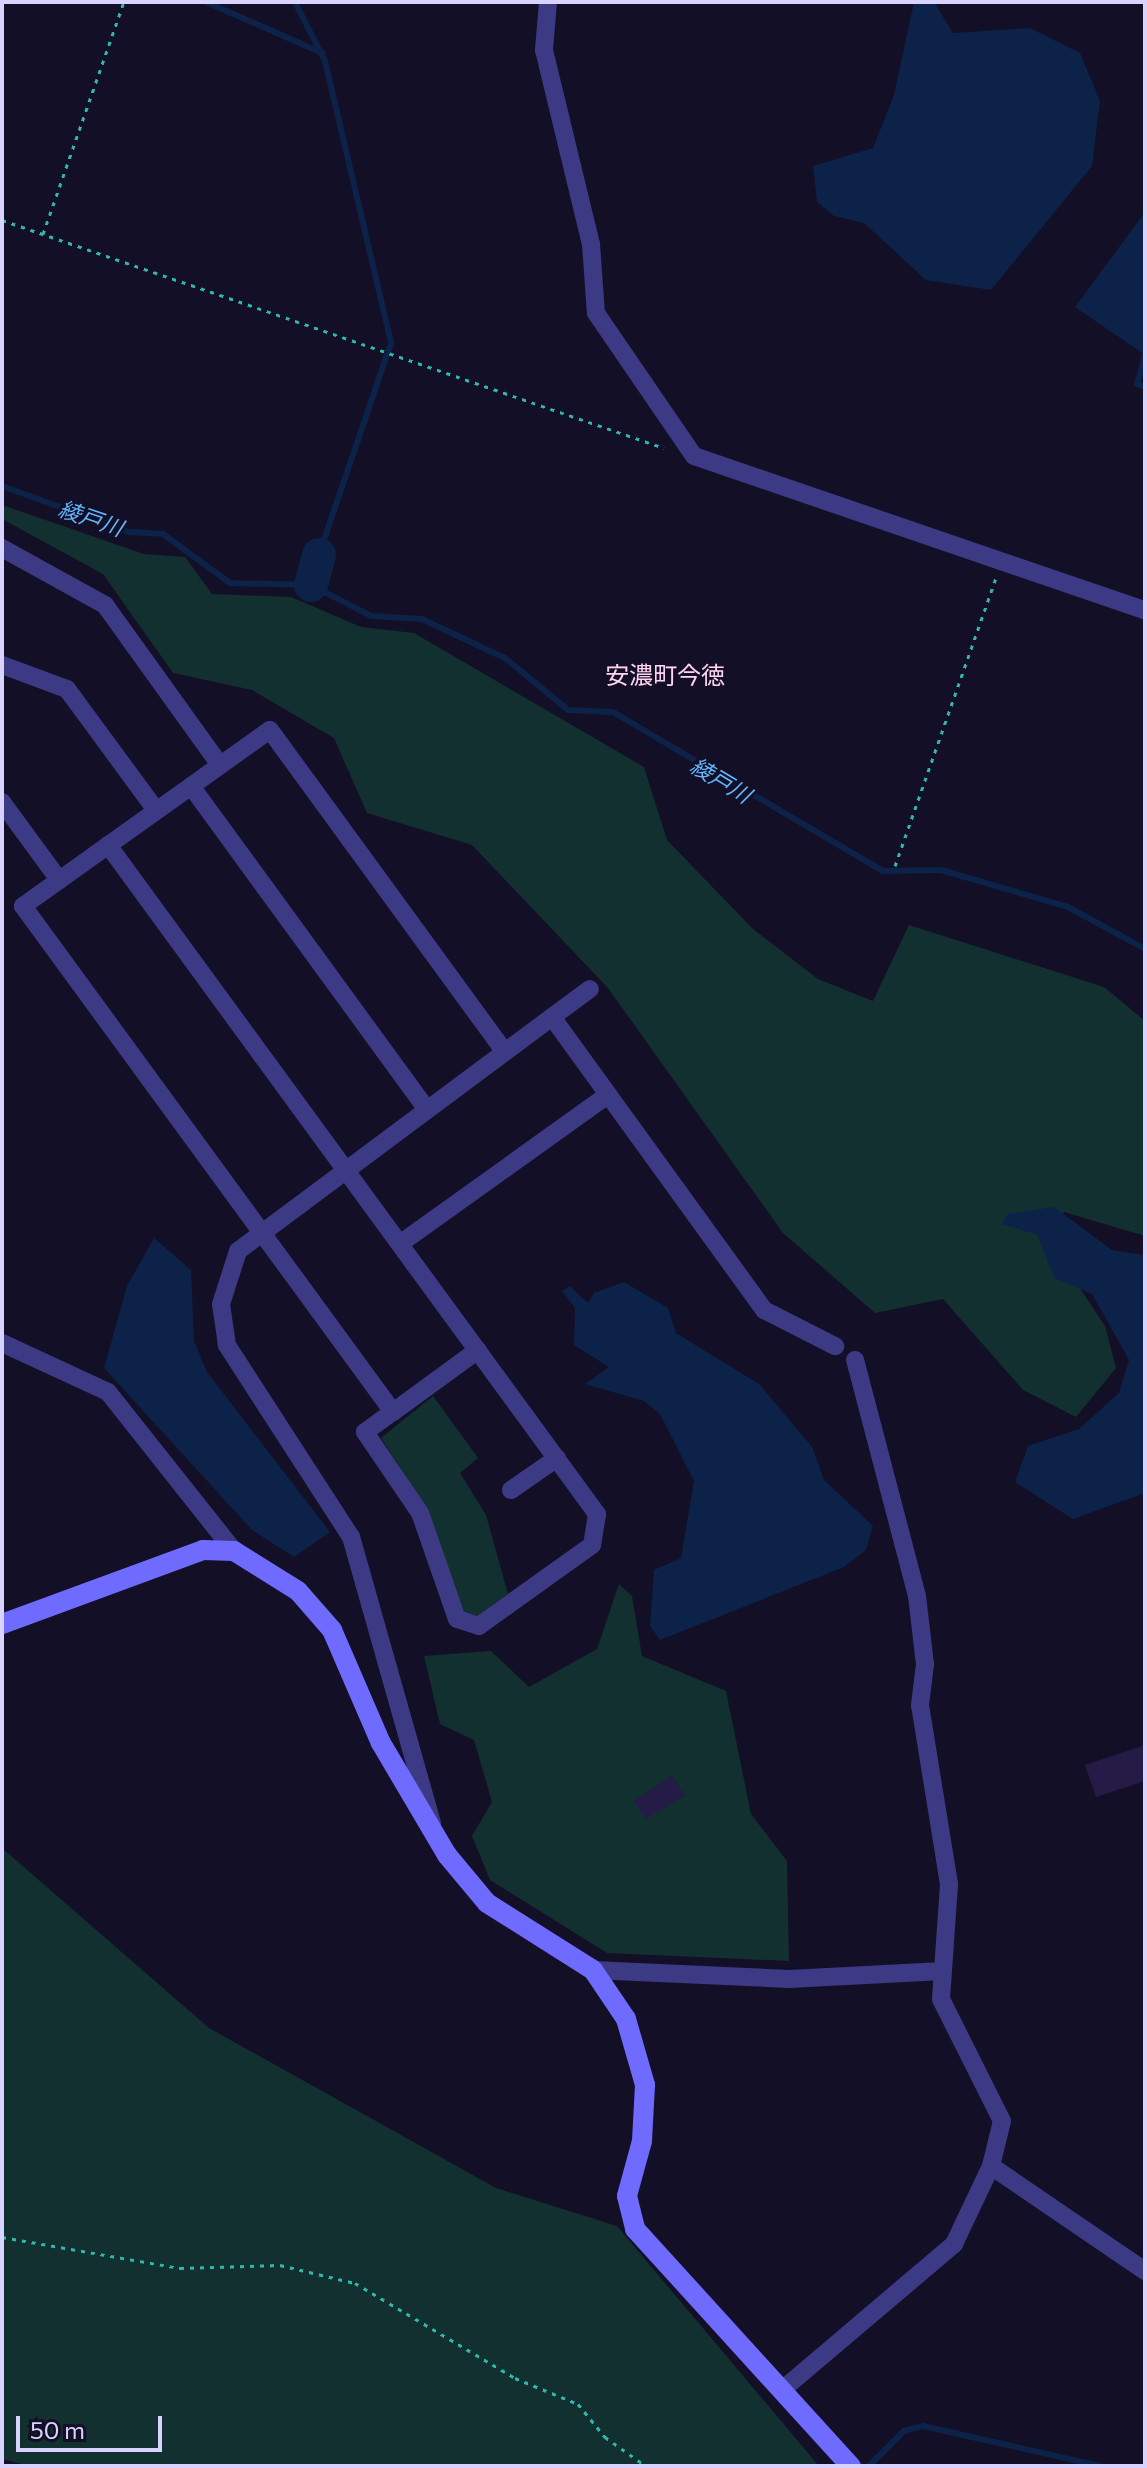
<!DOCTYPE html>
<meta charset="utf-8">
<style>
body{margin:0}
#map{position:relative;width:1147px;height:2468px;overflow:hidden;background:#130f26;font-family:Commissioner,"Noto Sans JP",sans-serif}
div>[style]{position:absolute}
.green>*{inset:0;background:#12302f}
.water>*{inset:0;background:#0c2248}
.stream>*{height:6px;margin:-3px;padding:0 3px;transform-origin:3px;border-radius:3px;background:#0c2248}
.river>*{height:34px;margin:-17px;padding:0 17px;transform-origin:17px;border-radius:17px;background:#0c2248}
.building>*{inset:0;background:#241b47}
.path>*{height:3px;margin-top:-1.5px;transform-origin:0;background:repeating-linear-gradient(90deg,#2fb8b0 0 4px,transparent 0 10px)}
.street>*{height:18px;margin:-9px;padding:0 9px;transform-origin:9px;border-radius:9px;background:#3d3a85}
.secondary>*{height:20px;margin:-10px;padding:0 10px;transform-origin:10px;border-radius:10px;background:#6f6bff}
span{translate:-50% -50%;white-space:nowrap;text-align:center;line-height:1.15;-webkit-text-stroke:6px #130f26;paint-order:stroke}
.water-label{font-size:22px;color:#62b6ff;font-style:italic}
.quarter-label{font-size:24px;color:#ffd6f0}
.frame{position:absolute;inset:0;border:4px solid #d9d4ff;pointer-events:none}
.scale{position:absolute;left:16px;top:2416px;width:146px;height:36px;box-sizing:border-box;border:4px solid #d9d4ff;border-top:0;padding-left:10px;font-size:24px;line-height:28px;white-space:nowrap;color:#d9d4ff;-webkit-text-stroke:6px #130f26;paint-order:stroke}
</style>
<div id="map">
<div class="green">
<div style="clip-path:polygon(2px 505px,144px 554px,185px 557px,212px 594px,291px 597px,361px 627px,414px 633px,644px 767px,667px 840px,753px 929px,818px 979px,873px 1001px,909px 925px,1104px 987px,1145px 1021px,1145px 1236px,1064px 1212px,1047px 1238px,1105px 1326px,1116px 1368px,1076px 1417px,1023px 1390px,943px 1299px,875px 1313px,783px 1233px,608px 988px,472px 845px,367px 813px,334px 738px,252px 690px,173px 673px,103px 574px,2px 519px)"></div>
<div style="clip-path:polygon(433px 1396px,478px 1458px,460px 1473px,486px 1515px,508px 1594px,478px 1616px,464px 1612px,425px 1506px,381px 1438px)"></div>
<div style="clip-path:polygon(619px 1584px,632px 1596px,642px 1656px,726px 1691px,751px 1814px,787px 1861px,789px 1961px,607px 1953px,490px 1880px,472px 1836px,492px 1802px,474px 1740px,440px 1724px,424px 1656px,491px 1651px,529px 1687px,597px 1649px)"></div>
<div style="clip-path:polygon(2px 1848px,209px 2028px,496px 2188px,617px 2226px,819px 2466px,29px 2466px,2px 2459px)"></div>
</div>
<div class="water">
<div style="clip-path:polygon(914px 2px,934px 2px,953px 33px,1030px 28px,1080px 53px,1100px 101px,1092px 166px,991px 290px,926px 280px,864px 223px,834px 216px,817px 202px,813px 166px,873px 148px,894px 95px)"></div>
<div style="clip-path:polygon(1145px 212px,1145px 355px,1075px 307px)"></div>
<div style="clip-path:polygon(1054px 1207px,1112px 1250px,1145px 1255px,1145px 1493px,1073px 1519px,1015px 1482px,1028px 1446px,1079px 1429px,1119px 1393px,1129px 1360px,1092px 1294px,1054px 1278px,1037px 1234px,1001px 1224px,1008px 1214px)"></div>
<div style="clip-path:polygon(154px 1238px,191px 1270px,194px 1341px,207px 1372px,330px 1532px,294px 1557px,252px 1530px,104px 1368px,127px 1286px)"></div>
<div style="clip-path:polygon(624px 1282px,668px 1308px,676px 1333px,759px 1384px,812px 1447px,824px 1480px,873px 1526px,866px 1550px,844px 1567px,660px 1640px,650px 1626px,654px 1570px,681px 1558px,694px 1481px,660px 1414px,644px 1401px,585px 1384px,609px 1367px,574px 1345px,575px 1308px,562px 1291px,570px 1286px,588px 1303px,594px 1293px)"></div>
</div>
<div class="stream">
<div style="left:206px;top:2px;width:127px;rotate:23.7deg"></div>
<div style="left:295px;top:2px;width:66px;rotate:63deg"></div>
<div style="left:325px;top:61px;width:290px;rotate:76.8deg"></div>
<div style="left:391px;top:343px;width:224px;rotate:108.8deg"></div>
<div style="left:1145px;top:355px;width:30px;rotate:105deg"></div>
<div style="left:1137px;top:384px;width:9px;rotate:21deg"></div>
<div style="left:2px;top:486px;width:135px;rotate:19.9deg"></div>
<div style="left:129px;top:532px;width:34px;rotate:3deg"></div>
<div style="left:163px;top:534px;width:83px;rotate:36.2deg"></div>
<div style="left:230px;top:583px;width:81px;rotate:1.4deg"></div>
<div style="left:311px;top:585px;width:68px;rotate:27.3deg"></div>
<div style="left:371px;top:616px;width:51px;rotate:3.4deg"></div>
<div style="left:422px;top:619px;width:92px;rotate:25.2deg"></div>
<div style="left:505px;top:658px;width:82px;rotate:39.5deg"></div>
<div style="left:568px;top:710px;width:45px;rotate:2.5deg"></div>
<div style="left:613px;top:712px;width:313px;rotate:30.5deg"></div>
<div style="left:883px;top:871px;width:58px;rotate:-1deg"></div>
<div style="left:941px;top:870px;width:132px;rotate:16.2deg"></div>
<div style="left:1068px;top:907px;width:88px;rotate:28.6deg"></div>
<div style="left:869px;top:2466px;width:49px;rotate:-45deg"></div>
<div style="left:904px;top:2431px;width:20px;rotate:-15deg"></div>
<div style="left:923px;top:2426px;width:182px;rotate:12.7deg"></div>
</div>
<div class="river">
<div style="left:311px;top:585px;width:31px;rotate:-75deg"></div>
</div>
<div class="building">
<div style="clip-path:polygon(1145px 1745px,1145px 1781px,1096px 1797px,1085px 1765px)"></div>
<div style="clip-path:polygon(672px 1775px,685px 1796px,646px 1819px,634px 1801px)"></div>
</div>
<div class="path">
<div style="left:2px;top:220px;width:700px;rotate:19deg"></div>
<div style="left:43px;top:234px;width:246px;rotate:-70.8deg"></div>
<div style="left:895px;top:866px;width:306px;rotate:-70.7deg"></div>
<div style="left:2px;top:2237px;width:181px;rotate:9.9deg"></div>
<div style="left:180px;top:2268px;width:100px;rotate:-1.7deg"></div>
<div style="left:280px;top:2265px;width:77px;rotate:13.5deg"></div>
<div style="left:355px;top:2283px;width:186px;rotate:30.7deg"></div>
<div style="left:515px;top:2378px;width:68px;rotate:22.4deg"></div>
<div style="left:578px;top:2404px;width:43px;rotate:50.7deg"></div>
<div style="left:605px;top:2437px;width:50px;rotate:35.3deg"></div>
</div>
<div class="street">
<div style="left:548px;top:2px;width:48px;rotate:94.8deg"></div>
<div style="left:544px;top:50px;width:200px;rotate:76.4deg"></div>
<div style="left:591px;top:244px;width:69px;rotate:85.9deg"></div>
<div style="left:596px;top:313px;width:173px;rotate:55.6deg"></div>
<div style="left:694px;top:456px;width:477px;rotate:18.9deg"></div>
<div style="left:2px;top:548px;width:118px;rotate:29deg"></div>
<div style="left:105px;top:605px;width:197px;rotate:54.3deg"></div>
<div style="left:2px;top:665px;width:69px;rotate:20.3deg"></div>
<div style="left:67px;top:689px;width:150px;rotate:53.7deg"></div>
<div style="left:191px;top:786px;width:399px;rotate:53.9deg"></div>
<div style="left:2px;top:802px;width:97px;rotate:53.8deg"></div>
<div style="left:108px;top:845px;width:829px;rotate:53.84deg"></div>
<div style="left:597px;top:1514px;width:31px;rotate:99deg"></div>
<div style="left:592px;top:1545px;width:139px;rotate:144.4deg"></div>
<div style="left:479px;top:1626px;width:23px;rotate:-162deg"></div>
<div style="left:457px;top:1619px;width:112px;rotate:-109.2deg"></div>
<div style="left:420px;top:1513px;width:98px;rotate:-124.2deg"></div>
<div style="left:365px;top:1432px;width:34px;rotate:-36deg"></div>
<div style="left:393px;top:1412px;width:627px;rotate:-126.18deg"></div>
<div style="left:23px;top:906px;width:303px;rotate:-35.5deg"></div>
<div style="left:270px;top:730px;width:397px;rotate:53.9deg"></div>
<div style="left:552px;top:1017px;width:47px;rotate:-36.4deg"></div>
<div style="left:401px;top:1243px;width:254px;rotate:-35.6deg"></div>
<div style="left:2px;top:1343px;width:117px;rotate:24.8deg"></div>
<div style="left:108px;top:1392px;width:203px;rotate:51.6deg"></div>
<div style="left:393px;top:1412px;width:105px;rotate:-36.1deg"></div>
<div style="left:511px;top:1490px;width:56px;rotate:-34.8deg"></div>
<div style="left:432px;top:1823px;width:297px;rotate:-105.8deg"></div>
<div style="left:351px;top:1537px;width:229px;rotate:-122.9deg"></div>
<div style="left:227px;top:1345px;width:41px;rotate:-98.3deg"></div>
<div style="left:221px;top:1304px;width:56px;rotate:-72.2deg"></div>
<div style="left:238px;top:1251px;width:392px;rotate:-36.7deg"></div>
<div style="left:552px;top:1017px;width:362px;rotate:54.1deg"></div>
<div style="left:764px;top:1310px;width:80px;rotate:26.9deg"></div>
<div style="left:593px;top:1970px;width:196px;rotate:2.6deg"></div>
<div style="left:789px;top:1979px;width:154px;rotate:-3deg"></div>
<div style="left:991px;top:2166px;width:186px;rotate:34.3deg"></div>
<div style="left:782px;top:2390px;width:226px;rotate:-40.3deg"></div>
<div style="left:954px;top:2244px;width:86px;rotate:-64.6deg"></div>
<div style="left:991px;top:2166px;width:46px;rotate:-76.3deg"></div>
<div style="left:1002px;top:2121px;width:136px;rotate:-116.6deg"></div>
<div style="left:941px;top:1999px;width:115px;rotate:-86deg"></div>
<div style="left:949px;top:1884px;width:181px;rotate:-99.2deg"></div>
<div style="left:920px;top:1705px;width:41px;rotate:-83deg"></div>
<div style="left:925px;top:1664px;width:68px;rotate:-96.7deg"></div>
<div style="left:917px;top:1596px;width:244px;rotate:-104.7deg"></div>
</div>
<div class="secondary">
<div style="left:2px;top:1624px;width:214px;rotate:-20.2deg"></div>
<div style="left:203px;top:1550px;width:31px;rotate:2deg"></div>
<div style="left:234px;top:1551px;width:75px;rotate:32deg"></div>
<div style="left:298px;top:1591px;width:52px;rotate:48.9deg"></div>
<div style="left:332px;top:1630px;width:123px;rotate:66.6deg"></div>
<div style="left:381px;top:1743px;width:130px;rotate:59.5deg"></div>
<div style="left:447px;top:1855px;width:62px;rotate:50.2deg"></div>
<div style="left:487px;top:1903px;width:125px;rotate:32.3deg"></div>
<div style="left:593px;top:1970px;width:59px;rotate:56deg"></div>
<div style="left:626px;top:2019px;width:69px;rotate:73.9deg"></div>
<div style="left:645px;top:2085px;width:56px;rotate:93.1deg"></div>
<div style="left:642px;top:2141px;width:57px;rotate:105.3deg"></div>
<div style="left:627px;top:2196px;width:34px;rotate:76deg"></div>
<div style="left:635px;top:2229px;width:321px;rotate:47.7deg"></div>
</div>
<div class="water-label">
<span style="left:91px;top:518px;rotate:19deg">綾戸川</span>
<span style="left:721px;top:780px;rotate:31deg">綾戸川</span>
</div>
<div class="quarter-label">
<span style="left:665px;top:675px">安濃町今徳</span>
</div>
<div class="frame"></div>
<div class="scale">50 m</div>
</div>
